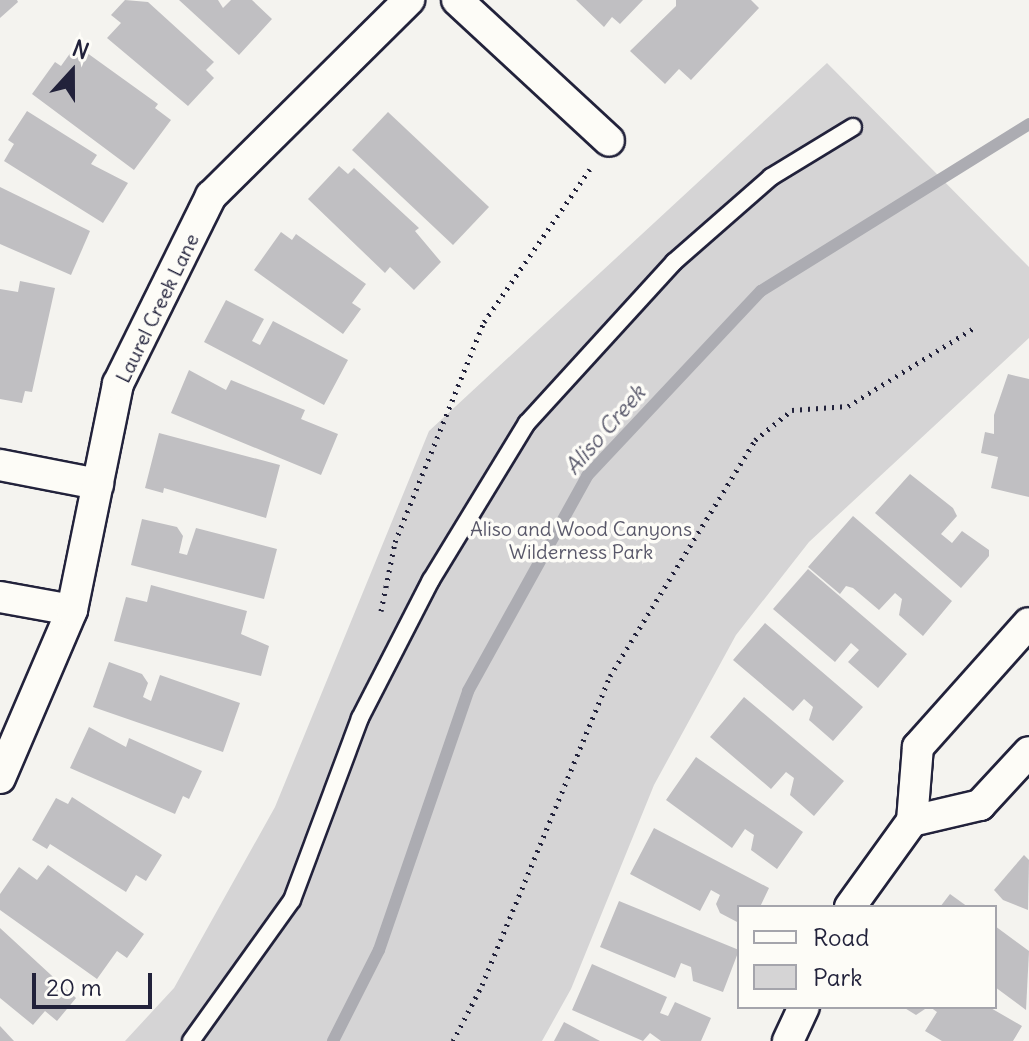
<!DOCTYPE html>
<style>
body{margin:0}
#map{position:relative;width:1029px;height:1041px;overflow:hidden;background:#f4f3ef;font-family:Delius,sans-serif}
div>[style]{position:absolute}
.green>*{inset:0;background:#d5d4d5}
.stream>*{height:12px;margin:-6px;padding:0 6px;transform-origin:6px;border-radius:6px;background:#acacb2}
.building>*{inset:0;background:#c0bfc2}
.path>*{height:5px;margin-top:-2.5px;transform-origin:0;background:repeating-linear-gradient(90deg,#22223b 0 2px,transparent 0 8px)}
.roads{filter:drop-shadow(2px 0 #22223b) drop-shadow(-2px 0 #22223b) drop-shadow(0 2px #22223b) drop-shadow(0 -2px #22223b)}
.lane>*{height:16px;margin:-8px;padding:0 8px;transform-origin:8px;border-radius:8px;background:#fdfcf7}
.street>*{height:30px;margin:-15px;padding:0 15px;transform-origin:15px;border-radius:15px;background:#fdfcf7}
span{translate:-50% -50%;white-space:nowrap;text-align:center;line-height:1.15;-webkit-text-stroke:7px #fdfcf7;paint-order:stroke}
.street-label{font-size:20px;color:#22223b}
.park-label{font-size:20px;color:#585769}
.water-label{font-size:22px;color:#59596b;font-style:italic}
.legend{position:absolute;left:737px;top:905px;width:260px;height:104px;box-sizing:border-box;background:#fdfcf7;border:2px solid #a5a5ac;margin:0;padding:10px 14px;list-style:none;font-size:24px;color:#22223b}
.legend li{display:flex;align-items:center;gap:16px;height:40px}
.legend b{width:40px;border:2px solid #a5a5ac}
.north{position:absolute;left:32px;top:32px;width:80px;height:80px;-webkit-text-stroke:6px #fdfcf7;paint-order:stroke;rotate:21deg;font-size:22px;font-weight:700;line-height:32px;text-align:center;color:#22223b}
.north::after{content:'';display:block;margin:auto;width:28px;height:36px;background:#22223b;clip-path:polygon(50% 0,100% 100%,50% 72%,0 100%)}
.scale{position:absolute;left:32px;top:973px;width:120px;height:36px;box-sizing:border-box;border:4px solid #22223b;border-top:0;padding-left:10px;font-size:24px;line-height:28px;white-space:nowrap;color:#22223b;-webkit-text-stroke:6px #fdfcf7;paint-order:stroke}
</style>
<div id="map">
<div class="green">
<div style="clip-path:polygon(827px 63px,1029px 267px,1029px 338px,809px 542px,736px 635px,654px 785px,571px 989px,542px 1041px,125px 1041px,174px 988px,275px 807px,429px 431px)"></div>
</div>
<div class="stream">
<div style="left:333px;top:1041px;width:102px;rotate:-63.2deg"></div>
<div style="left:379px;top:950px;width:274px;rotate:-71deg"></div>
<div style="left:468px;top:691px;width:246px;rotate:-61deg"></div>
<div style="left:587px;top:476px;width:254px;rotate:-46.8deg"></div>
<div style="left:761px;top:291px;width:316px;rotate:-31.9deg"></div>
</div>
<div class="building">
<div style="clip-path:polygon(0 0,17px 0,18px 2px,0 18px)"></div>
<div style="clip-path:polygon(125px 0,148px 2px,214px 62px,206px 70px,214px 78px,188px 106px,107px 38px,121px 23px,111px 15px)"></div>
<div style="clip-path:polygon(179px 0,218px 0,223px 8px,231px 0,252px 0,272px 19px,239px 55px)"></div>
<div style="clip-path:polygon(576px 0,643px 0,620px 24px,612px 17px,604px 27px)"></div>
<div style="clip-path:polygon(676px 0,751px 0,759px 8px,691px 80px,679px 69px,665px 84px,630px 51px,676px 6px)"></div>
<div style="clip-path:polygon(76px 45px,158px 104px,155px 108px,171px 120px,134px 170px,32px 94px,55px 62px,61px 66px)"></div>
<div style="clip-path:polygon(27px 111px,97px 155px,91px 164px,128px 183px,103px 223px,4px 161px,14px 144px,8px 140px)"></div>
<div style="clip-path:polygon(388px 112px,489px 207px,453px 245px,352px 150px)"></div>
<div style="clip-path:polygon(339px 166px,348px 174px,354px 168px,419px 228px,415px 231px,441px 262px,414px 290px,390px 267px,385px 273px,308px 199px)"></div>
<div style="clip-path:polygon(0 187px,90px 231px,71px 275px,0 244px)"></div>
<div style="clip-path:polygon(281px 232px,292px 240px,296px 234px,366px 284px,352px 303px,361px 309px,343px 334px,254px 270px)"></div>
<div style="clip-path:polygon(20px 281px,55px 288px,32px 392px,25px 391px,22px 403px,0 399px,0 289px,18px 292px)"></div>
<div style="clip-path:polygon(226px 300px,264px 319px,252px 341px,260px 345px,273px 321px,348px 360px,324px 405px,204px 342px)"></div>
<div style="clip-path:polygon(189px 370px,226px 390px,231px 380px,305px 410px,301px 419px,338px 434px,321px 475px,171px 413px)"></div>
<div style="clip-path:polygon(1008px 374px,1029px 379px,1029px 497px,991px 488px,998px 457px,981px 453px,985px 432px,994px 434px,994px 415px)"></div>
<div style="clip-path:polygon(159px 433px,280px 465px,266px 518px,164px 488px,163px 493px,145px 488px)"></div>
<div style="clip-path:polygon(910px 474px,953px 508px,957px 516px,941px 534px,952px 543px,962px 531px,989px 550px,989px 556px,961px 588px,875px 513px)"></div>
<div style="clip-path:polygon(853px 516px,952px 601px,923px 636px,899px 615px,902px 599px,895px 593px,879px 610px,853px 588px,846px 586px,840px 594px,808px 567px)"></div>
<div style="clip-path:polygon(142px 519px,177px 527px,183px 536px,179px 553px,187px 555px,196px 528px,277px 549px,264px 599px,131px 565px)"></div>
<div style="clip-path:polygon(808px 569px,907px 654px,878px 688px,848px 662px,859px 650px,851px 643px,835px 662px,773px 609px)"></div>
<div style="clip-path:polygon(151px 585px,247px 611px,241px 634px,269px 646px,261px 676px,114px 641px,126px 597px,147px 602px)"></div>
<div style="clip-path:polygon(765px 623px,863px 707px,833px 741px,809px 720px,813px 707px,804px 699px,793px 711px,733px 660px)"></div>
<div style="clip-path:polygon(109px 662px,142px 674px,148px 683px,143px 697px,151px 701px,160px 675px,240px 703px,223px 752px,93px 707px)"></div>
<div style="clip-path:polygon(744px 697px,844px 781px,814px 816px,790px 795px,794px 778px,786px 772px,771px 789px,710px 737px)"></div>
<div style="clip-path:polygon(89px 727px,126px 747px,129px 738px,202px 771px,189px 799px,183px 796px,175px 814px,70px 768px)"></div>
<div style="clip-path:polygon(696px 757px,803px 832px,777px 869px,751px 850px,754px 835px,745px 829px,732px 848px,666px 800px)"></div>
<div style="clip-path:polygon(72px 797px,162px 855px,146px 881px,136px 875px,126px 892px,50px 844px,47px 849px,32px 840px,56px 798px,68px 804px)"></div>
<div style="clip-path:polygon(654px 828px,769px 888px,760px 907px,739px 907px,739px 923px,720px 913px,716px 904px,720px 895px,711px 890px,700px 911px,630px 874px)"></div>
<div style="clip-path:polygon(1024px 855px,1029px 860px,1028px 910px,1003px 900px,994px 890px)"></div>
<div style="clip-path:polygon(48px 865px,144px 934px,127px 958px,117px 951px,97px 979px,0 910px,0 894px,19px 867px,37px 880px)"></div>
<div style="clip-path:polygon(950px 894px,968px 907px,940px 907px)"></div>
<div style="clip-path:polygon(619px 901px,739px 950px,723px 992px,693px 981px,691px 967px,681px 963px,675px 978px,600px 947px)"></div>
<div style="clip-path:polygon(995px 926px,1029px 951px,1026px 1010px,995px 987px)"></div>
<div style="clip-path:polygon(0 928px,76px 998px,57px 1021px,45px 1011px,33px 1025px,0 998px)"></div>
<div style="clip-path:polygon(592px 964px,667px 997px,660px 1013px,668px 1016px,675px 1002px,711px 1018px,701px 1041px,661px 1041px,650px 1033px,643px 1041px,572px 1010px)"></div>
<div style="clip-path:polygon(903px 1007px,928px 1007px,916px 1015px)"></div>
<div style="clip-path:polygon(930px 1007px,989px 1007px,1022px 1026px,1013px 1041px,942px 1041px,925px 1031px,937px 1012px)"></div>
<div style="clip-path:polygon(564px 1022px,600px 1041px,554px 1041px)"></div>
<div style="clip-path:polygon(0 1026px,14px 1041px,0 1041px)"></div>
</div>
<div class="path">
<div style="left:381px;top:611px;width:70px;rotate:-78.5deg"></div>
<div style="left:395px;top:542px;width:237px;rotate:-68deg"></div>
<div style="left:484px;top:322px;width:186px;rotate:-55.3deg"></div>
<div style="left:453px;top:1041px;width:63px;rotate:-62.6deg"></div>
<div style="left:482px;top:985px;width:334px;rotate:-67.5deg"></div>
<div style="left:610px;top:676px;width:277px;rotate:-58.4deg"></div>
<div style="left:755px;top:440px;width:48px;rotate:-39deg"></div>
<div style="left:792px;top:410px;width:56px;rotate:-4.1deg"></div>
<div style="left:848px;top:406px;width:148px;rotate:-31.8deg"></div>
</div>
<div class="roads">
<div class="lane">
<div style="left:191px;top:1041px;width:173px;rotate:-54.4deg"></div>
<div style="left:292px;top:900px;width:194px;rotate:-69.5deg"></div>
<div style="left:360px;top:718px;width:155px;rotate:-62.8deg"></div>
<div style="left:431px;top:580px;width:184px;rotate:-58.6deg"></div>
<div style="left:527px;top:423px;width:218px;rotate:-47.6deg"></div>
<div style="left:674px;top:262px;width:129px;rotate:-41.2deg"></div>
<div style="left:771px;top:177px;width:96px;rotate:-31.4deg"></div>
</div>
<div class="street">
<div style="left:457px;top:0;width:207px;rotate:42.8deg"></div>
<div style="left:0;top:465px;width:100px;rotate:11deg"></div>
<div style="left:0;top:597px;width:73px;rotate:10.2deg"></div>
<div style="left:0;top:778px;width:183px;rotate:-66.8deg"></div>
<div style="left:72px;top:610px;width:231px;rotate:-78.5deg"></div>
<div style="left:118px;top:384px;width:210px;rotate:-63.7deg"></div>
<div style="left:211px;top:196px;width:279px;rotate:-44.7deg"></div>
<div style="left:912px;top:821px;width:70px;rotate:-13.2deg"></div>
<div style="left:980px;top:805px;width:72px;rotate:-47.2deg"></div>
<div style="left:850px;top:907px;width:106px;rotate:-54.2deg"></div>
<div style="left:912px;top:821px;width:74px;rotate:-85.4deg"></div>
<div style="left:918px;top:747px;width:166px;rotate:-48.2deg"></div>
<div style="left:788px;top:1041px;width:38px;rotate:-65deg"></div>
</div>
</div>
<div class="street-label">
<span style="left:157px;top:308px;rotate:-64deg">Laurel Creek Lane</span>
</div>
<div class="park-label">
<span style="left:581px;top:540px">Aliso and Wood Canyons<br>Wilderness Park</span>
</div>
<div class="water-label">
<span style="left:605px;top:430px;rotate:-49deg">Aliso Creek</span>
</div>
<ul class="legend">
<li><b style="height:10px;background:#fdfcf7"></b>Road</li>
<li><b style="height:22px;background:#d5d4d5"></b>Park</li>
</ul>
<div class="north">N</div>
<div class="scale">20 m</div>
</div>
